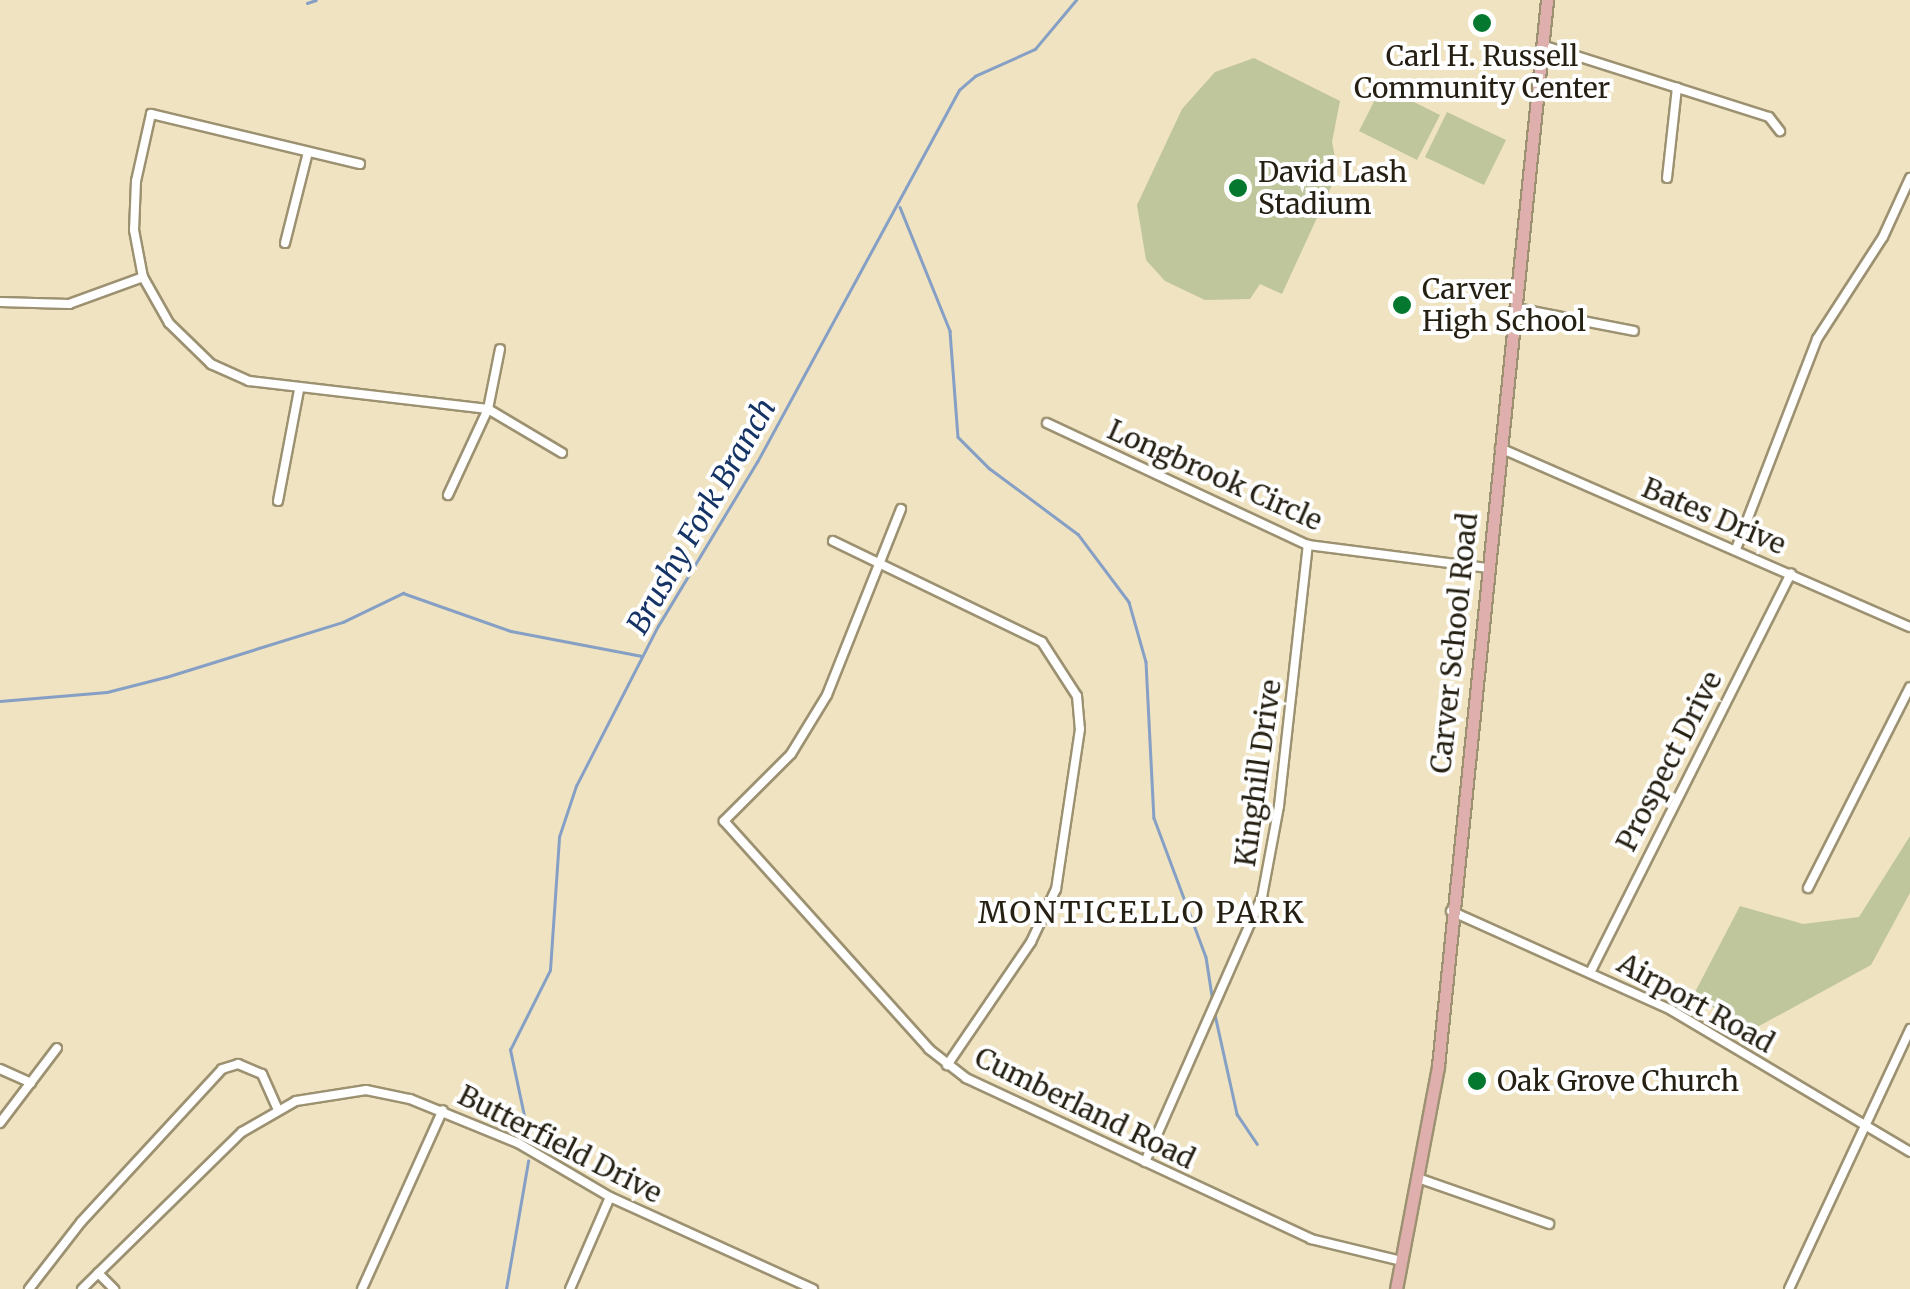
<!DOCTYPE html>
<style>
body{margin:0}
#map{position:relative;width:1910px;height:1289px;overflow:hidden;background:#efe3c1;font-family:Merriweather,serif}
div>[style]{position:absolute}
.green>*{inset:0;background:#c0c69c}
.stream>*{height:2.5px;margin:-1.25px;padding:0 1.25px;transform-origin:1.25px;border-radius:1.25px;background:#869fc5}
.roads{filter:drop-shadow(2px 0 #9c9171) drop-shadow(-2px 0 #9c9171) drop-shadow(0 2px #9c9171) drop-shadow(0 -2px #9c9171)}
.minor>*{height:8px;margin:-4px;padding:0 4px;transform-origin:4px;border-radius:4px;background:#fff}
.primary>*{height:11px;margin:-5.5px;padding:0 5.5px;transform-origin:5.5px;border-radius:5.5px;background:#dfafae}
.dots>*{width:28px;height:28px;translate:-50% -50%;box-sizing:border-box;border:5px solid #fff;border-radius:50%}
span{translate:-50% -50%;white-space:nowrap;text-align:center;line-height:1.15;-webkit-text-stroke:8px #fff;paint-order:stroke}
.poi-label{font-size:28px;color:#252013}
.left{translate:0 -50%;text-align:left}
.street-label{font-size:28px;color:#252013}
.water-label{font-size:30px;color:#153465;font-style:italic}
.neighbourhood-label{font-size:30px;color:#252013;letter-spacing:2.5px}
</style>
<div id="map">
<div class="green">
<div style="clip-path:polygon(1254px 58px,1340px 101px,1332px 142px,1338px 172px,1282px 294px,1260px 284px,1250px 299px,1205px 300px,1165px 281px,1146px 260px,1137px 205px,1182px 109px,1215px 72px)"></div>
<div style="clip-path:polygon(1382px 86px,1440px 115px,1417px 160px,1359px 131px)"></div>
<div style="clip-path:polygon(1447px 112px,1506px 140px,1484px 185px,1425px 157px)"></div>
<div style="clip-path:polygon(1910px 836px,1910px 893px,1871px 965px,1748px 1032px,1694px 994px,1740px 906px,1803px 924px,1859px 917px)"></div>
</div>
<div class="stream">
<div style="left:307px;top:3px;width:9px;rotate:-18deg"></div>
<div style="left:900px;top:207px;width:134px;rotate:68deg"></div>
<div style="left:950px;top:331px;width:106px;rotate:85.7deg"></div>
<div style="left:958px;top:437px;width:44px;rotate:45deg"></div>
<div style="left:989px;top:468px;width:111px;rotate:36.6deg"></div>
<div style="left:1078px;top:534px;width:85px;rotate:53.1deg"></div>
<div style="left:1129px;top:602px;width:62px;rotate:74.2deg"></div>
<div style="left:1146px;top:662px;width:156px;rotate:87.1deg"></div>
<div style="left:1154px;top:818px;width:148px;rotate:69.5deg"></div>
<div style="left:1206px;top:957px;width:46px;rotate:81.2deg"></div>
<div style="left:0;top:701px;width:107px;rotate:-4.8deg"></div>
<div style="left:107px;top:692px;width:61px;rotate:-14.3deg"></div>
<div style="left:166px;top:677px;width:185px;rotate:-17.3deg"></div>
<div style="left:343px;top:622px;width:67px;rotate:-25.8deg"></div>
<div style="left:403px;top:593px;width:114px;rotate:19.4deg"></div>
<div style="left:511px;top:631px;width:133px;rotate:10.8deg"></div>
<div style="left:1214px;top:1010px;width:107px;rotate:77.5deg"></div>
<div style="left:1237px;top:1114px;width:36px;rotate:56deg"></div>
<div style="left:526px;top:1125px;width:77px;rotate:-102deg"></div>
<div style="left:510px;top:1050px;width:89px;rotate:-63.4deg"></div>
<div style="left:550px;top:970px;width:133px;rotate:-86.1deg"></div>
<div style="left:559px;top:837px;width:54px;rotate:-71.6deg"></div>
<div style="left:576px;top:786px;width:180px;rotate:-62.9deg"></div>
<div style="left:658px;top:626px;width:192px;rotate:-58.9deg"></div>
<div style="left:757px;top:462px;width:423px;rotate:-61.5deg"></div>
<div style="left:959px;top:90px;width:21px;rotate:-41deg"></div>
<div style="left:975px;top:76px;width:66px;rotate:-24.2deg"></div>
<div style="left:1035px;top:49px;width:64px;rotate:-50.1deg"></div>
<div style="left:506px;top:1289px;width:130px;rotate:-80.2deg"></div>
</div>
<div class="roads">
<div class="minor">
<div style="left:1542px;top:45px;width:238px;rotate:17.6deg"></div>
<div style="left:1769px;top:117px;width:18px;rotate:52deg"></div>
<div style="left:360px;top:164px;width:215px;rotate:-166.5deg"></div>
<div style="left:151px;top:114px;width:69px;rotate:102.6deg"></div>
<div style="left:136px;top:181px;width:49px;rotate:92.3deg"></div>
<div style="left:134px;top:230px;width:48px;rotate:79.2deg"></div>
<div style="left:143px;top:277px;width:53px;rotate:60.5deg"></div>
<div style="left:169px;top:323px;width:59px;rotate:44.3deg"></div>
<div style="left:211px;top:364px;width:42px;rotate:24.1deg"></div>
<div style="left:249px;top:381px;width:241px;rotate:6.7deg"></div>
<div style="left:488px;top:409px;width:86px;rotate:30.7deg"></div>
<div style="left:1667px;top:178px;width:91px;rotate:-83.7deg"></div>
<div style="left:285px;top:243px;width:94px;rotate:-75.8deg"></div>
<div style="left:0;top:302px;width:69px;rotate:1.7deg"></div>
<div style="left:69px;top:304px;width:79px;rotate:-20deg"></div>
<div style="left:1516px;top:308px;width:120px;rotate:11deg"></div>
<div style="left:1047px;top:423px;width:288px;rotate:25.1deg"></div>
<div style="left:1308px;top:545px;width:180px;rotate:7.3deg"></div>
<div style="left:1500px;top:448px;width:447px;rotate:23.6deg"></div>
<div style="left:448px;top:495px;width:95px;rotate:-65.1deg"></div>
<div style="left:488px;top:409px;width:61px;rotate:-78.7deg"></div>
<div style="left:278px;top:501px;width:113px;rotate:-79.3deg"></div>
<div style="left:901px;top:509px;width:200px;rotate:111.7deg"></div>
<div style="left:827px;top:695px;width:69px;rotate:121.4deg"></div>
<div style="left:791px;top:754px;width:95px;rotate:135deg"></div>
<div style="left:724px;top:821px;width:307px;rotate:48deg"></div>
<div style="left:929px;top:1049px;width:47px;rotate:38.1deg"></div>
<div style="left:966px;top:1078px;width:381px;rotate:25deg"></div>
<div style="left:1311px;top:1239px;width:94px;rotate:13.6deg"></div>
<div style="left:833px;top:541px;width:232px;rotate:25.8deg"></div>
<div style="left:1042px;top:642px;width:64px;rotate:57.1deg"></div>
<div style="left:1077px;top:696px;width:33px;rotate:85deg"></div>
<div style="left:1080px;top:729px;width:162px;rotate:98.5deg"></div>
<div style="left:1056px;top:889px;width:59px;rotate:115.3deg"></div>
<div style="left:1031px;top:942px;width:149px;rotate:124.3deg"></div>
<div style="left:1736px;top:549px;width:225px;rotate:-68.9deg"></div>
<div style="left:1817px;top:339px;width:121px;rotate:-57.1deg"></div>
<div style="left:1883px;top:237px;width:65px;rotate:-65.4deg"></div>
<div style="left:1808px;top:888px;width:225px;rotate:-63.1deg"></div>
<div style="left:1451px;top:911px;width:241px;rotate:24.2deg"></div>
<div style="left:1671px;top:1010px;width:278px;rotate:30.7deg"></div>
<div style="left:1591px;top:971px;width:445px;rotate:-63.3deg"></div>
<div style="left:0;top:1069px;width:34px;rotate:24deg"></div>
<div style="left:0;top:1123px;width:94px;rotate:-52.8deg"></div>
<div style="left:1145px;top:1162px;width:290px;rotate:-66.2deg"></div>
<div style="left:1262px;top:897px;width:93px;rotate:-79.4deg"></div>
<div style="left:1279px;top:806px;width:263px;rotate:-83.7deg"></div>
<div style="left:1418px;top:1178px;width:139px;rotate:19.3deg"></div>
<div style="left:98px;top:1273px;width:23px;rotate:45deg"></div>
<div style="left:29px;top:1289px;width:85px;rotate:-52.2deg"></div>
<div style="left:81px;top:1222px;width:208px;rotate:-47.3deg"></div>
<div style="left:222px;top:1069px;width:17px;rotate:-17deg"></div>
<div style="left:238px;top:1064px;width:26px;rotate:23deg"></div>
<div style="left:262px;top:1074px;width:39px;rotate:66deg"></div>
<div style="left:82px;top:1289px;width:224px;rotate:-44.5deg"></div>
<div style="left:242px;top:1132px;width:62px;rotate:-29.9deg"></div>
<div style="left:296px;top:1101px;width:71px;rotate:-8.9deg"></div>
<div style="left:366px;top:1090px;width:45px;rotate:11.6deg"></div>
<div style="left:410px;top:1099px;width:117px;rotate:22.2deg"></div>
<div style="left:518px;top:1143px;width:107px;rotate:30.4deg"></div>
<div style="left:610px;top:1197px;width:223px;rotate:24.4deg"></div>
<div style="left:362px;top:1289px;width:196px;rotate:-65.7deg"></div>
<div style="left:570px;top:1289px;width:100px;rotate:-66.5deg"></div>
<div style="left:1789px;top:1289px;width:287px;rotate:-65deg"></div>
</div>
<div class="primary">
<div style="left:1396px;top:1289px;width:227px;rotate:-79.3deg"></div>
<div style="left:1438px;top:1066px;width:1072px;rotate:-84.16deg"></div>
</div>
</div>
<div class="dots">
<div style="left:1482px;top:23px;background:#04782e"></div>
<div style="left:1238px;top:188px;background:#04782e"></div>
<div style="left:1402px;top:305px;background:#04782e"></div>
<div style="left:1477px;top:1081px;background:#04782e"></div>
</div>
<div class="poi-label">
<span style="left:1482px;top:72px">Carl H. Russell<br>Community Center</span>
<span class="left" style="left:1258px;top:188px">David Lash<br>Stadium</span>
<span class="left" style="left:1422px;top:305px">Carver<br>High School</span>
<span class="left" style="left:1497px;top:1081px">Oak Grove Church</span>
</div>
<div class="street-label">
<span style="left:1215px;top:475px;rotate:24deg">Longbrook Circle</span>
<span style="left:1714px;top:516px;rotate:23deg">Bates Drive</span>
<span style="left:1454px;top:643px;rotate:-84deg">Carver School Road</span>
<span style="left:1669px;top:761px;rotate:-63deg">Prospect Drive</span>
<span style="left:1258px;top:773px;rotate:-82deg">Kinghill Drive</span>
<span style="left:1696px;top:1003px;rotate:29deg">Airport Road</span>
<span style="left:1085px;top:1108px;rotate:26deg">Cumberland Road</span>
<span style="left:560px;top:1144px;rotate:27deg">Butterfield Drive</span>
</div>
<div class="water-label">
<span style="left:701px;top:516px;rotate:-60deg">Brushy Fork Branch</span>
</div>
<div class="neighbourhood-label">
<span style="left:1142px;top:912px">MONTICELLO PARK</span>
</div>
</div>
